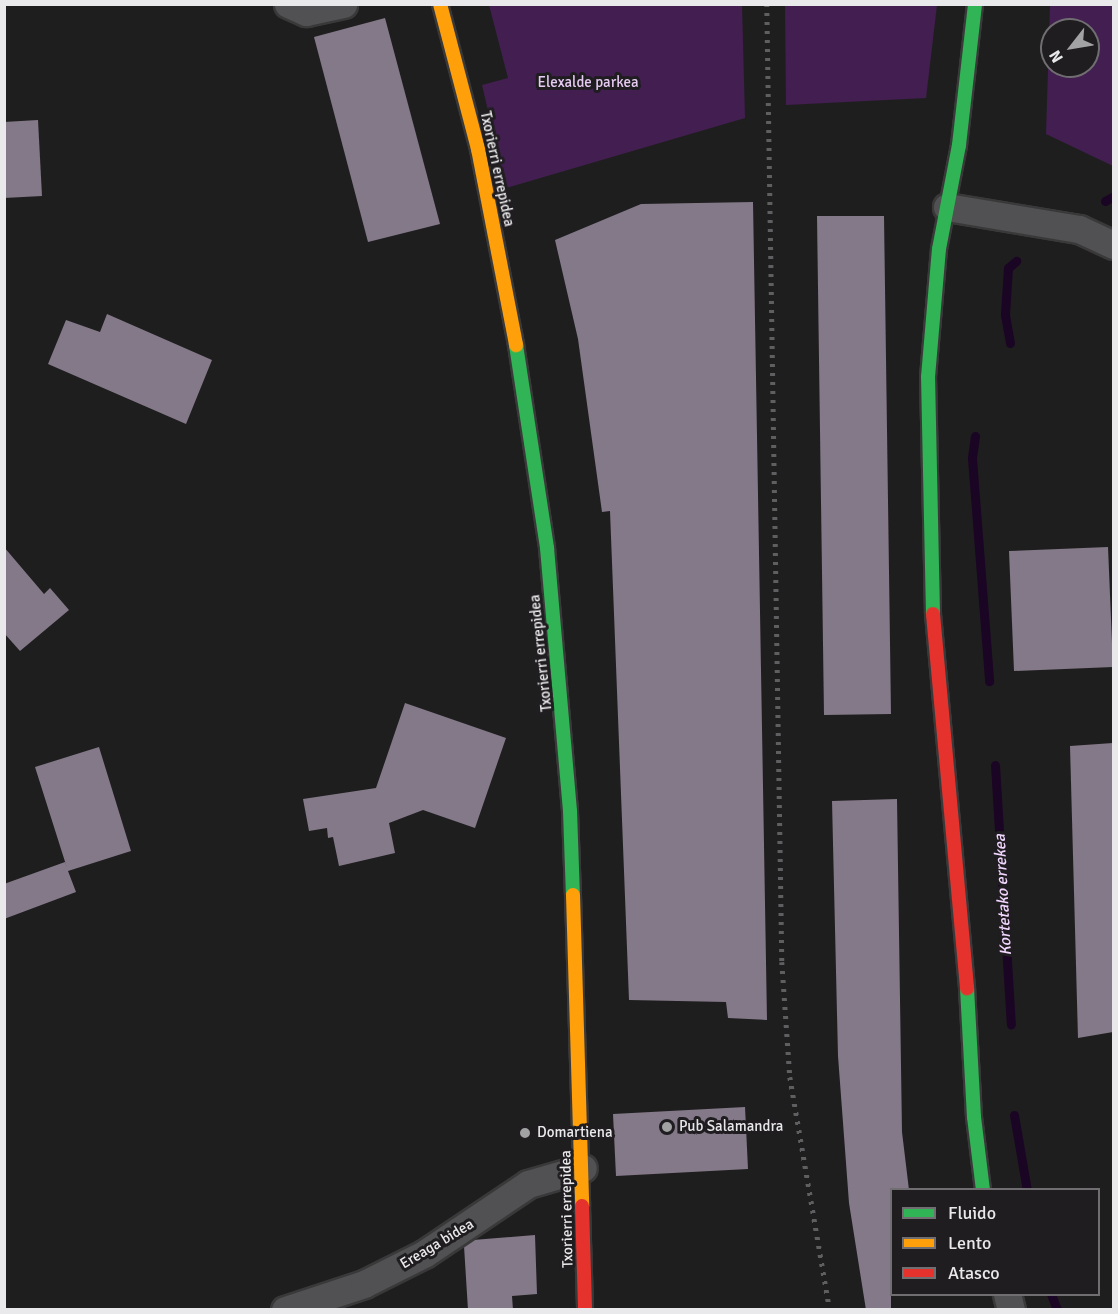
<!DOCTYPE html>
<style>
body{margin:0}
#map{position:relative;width:1118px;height:1314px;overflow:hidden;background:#1f1e1f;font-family:Signika,sans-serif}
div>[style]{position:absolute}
.green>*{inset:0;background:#421f50}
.stream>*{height:9px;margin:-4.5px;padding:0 4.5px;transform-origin:4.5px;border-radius:4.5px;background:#1b0524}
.building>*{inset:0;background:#847988}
.roads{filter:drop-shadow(2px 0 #3a393a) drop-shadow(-2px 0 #3a393a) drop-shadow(0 2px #3a393a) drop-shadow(0 -2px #3a393a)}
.street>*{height:27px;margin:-13.5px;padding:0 13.5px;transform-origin:13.5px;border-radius:13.5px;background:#515052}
.fast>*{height:14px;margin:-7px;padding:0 7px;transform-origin:7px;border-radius:7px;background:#30b455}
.slow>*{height:14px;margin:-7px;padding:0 7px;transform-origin:7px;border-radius:7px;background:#ff9f0a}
.jam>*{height:14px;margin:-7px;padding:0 7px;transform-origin:7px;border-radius:7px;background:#e5322d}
.rail>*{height:4.5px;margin-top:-2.25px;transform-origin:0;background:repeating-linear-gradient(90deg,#5f5e60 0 3px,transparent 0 9px)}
.dots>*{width:16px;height:16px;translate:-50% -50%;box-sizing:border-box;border:3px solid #1f1d20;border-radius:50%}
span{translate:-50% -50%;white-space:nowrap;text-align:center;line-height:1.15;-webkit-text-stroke:6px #1f1d20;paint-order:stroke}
.park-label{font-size:15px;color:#e6cbf2}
.street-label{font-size:15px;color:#e9e8ea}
.poi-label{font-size:15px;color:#e9e8ea}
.left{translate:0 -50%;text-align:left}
.water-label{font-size:16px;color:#f1d6fe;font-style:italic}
.frame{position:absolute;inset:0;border:6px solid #e9e8ea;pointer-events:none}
.legend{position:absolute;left:890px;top:1188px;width:210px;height:108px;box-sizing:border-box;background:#1f1d20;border:2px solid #706e71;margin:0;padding:8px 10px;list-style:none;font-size:18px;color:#e9e8ea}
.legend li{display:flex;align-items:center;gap:12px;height:30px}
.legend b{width:30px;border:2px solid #706e71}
.north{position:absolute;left:1040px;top:18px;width:60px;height:60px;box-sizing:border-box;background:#1f1d20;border:2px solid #706e71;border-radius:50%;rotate:239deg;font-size:16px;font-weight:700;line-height:24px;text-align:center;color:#e9e8ea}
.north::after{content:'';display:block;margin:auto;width:21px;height:27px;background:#a2a1a3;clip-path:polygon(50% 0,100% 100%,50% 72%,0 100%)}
</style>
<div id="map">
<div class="green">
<div style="clip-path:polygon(489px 5px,742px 5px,745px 118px,506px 188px,482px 85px,508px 78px)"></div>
<div style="clip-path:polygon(785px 5px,937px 5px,926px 98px,786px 105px)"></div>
<div style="clip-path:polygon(evenodd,1050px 5px,1113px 5px,1113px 166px,1046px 134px,1050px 5px,1052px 30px,1088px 30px,1088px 66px,1052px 66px,1052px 30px)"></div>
</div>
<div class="stream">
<div style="left:1105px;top:201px;width:10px;rotate:-29deg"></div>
<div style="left:1010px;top:343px;width:29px;rotate:-100deg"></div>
<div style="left:1005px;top:314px;width:46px;rotate:-86.3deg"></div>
<div style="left:1008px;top:268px;width:11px;rotate:-41deg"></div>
<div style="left:975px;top:436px;width:22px;rotate:98deg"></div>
<div style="left:972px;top:458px;width:224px;rotate:85.6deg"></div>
<div style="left:995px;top:765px;width:260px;rotate:86.5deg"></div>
<div style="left:1014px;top:1115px;width:76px;rotate:80.2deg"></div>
<div style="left:1051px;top:1294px;width:17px;rotate:69deg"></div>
</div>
<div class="building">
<div style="clip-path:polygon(385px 18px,440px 224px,368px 242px,314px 37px)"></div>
<div style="clip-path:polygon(38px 120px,42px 196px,4px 198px,4px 122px)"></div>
<div style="clip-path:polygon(753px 202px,767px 1020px,728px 1018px,726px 1002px,629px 1000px,610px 511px,602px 512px,578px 339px,555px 240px,641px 204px)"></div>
<div style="clip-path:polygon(817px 216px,884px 216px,891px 714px,824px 715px)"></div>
<div style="clip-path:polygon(107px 314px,212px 360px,186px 424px,48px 364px,66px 320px,100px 332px)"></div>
<div style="clip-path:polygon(4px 547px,44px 594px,50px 588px,69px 610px,20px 651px,4px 633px)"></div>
<div style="clip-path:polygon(1108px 547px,1113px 667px,1014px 671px,1009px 551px)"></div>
<div style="clip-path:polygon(405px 703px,506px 738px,475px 828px,423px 810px,389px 823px,395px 853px,339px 866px,333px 837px,328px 838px,327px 828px,309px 831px,303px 799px,376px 788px)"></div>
<div style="clip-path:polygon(1113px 743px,1113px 1032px,1078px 1038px,1070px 746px)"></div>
<div style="clip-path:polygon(99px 747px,131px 851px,68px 871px,76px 892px,4px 919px,4px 884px,65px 862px,67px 868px,35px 767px)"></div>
<div style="clip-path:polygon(897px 799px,902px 1132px,909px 1190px,891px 1190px,891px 1310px,866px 1310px,849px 1203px,838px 1056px,832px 801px)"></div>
<div style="clip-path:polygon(745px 1107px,748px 1169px,616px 1176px,613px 1114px)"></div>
<div style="clip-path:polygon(535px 1235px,537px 1294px,512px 1296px,513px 1310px,468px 1310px,464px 1246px,473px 1240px)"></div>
</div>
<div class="roads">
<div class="street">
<div style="left:288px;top:4px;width:20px;rotate:24deg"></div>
<div style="left:306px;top:12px;width:38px;rotate:-12deg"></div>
<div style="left:947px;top:207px;width:134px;rotate:9.5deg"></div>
<div style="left:1079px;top:229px;width:38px;rotate:25deg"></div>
<div style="left:1007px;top:1294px;width:16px;rotate:76deg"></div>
<div style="left:285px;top:1310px;width:83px;rotate:-18.2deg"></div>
<div style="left:364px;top:1284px;width:67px;rotate:-26.6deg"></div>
<div style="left:424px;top:1254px;width:125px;rotate:-33.9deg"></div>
<div style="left:528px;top:1184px;width:57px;rotate:-16.2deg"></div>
</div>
<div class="fast">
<div style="left:516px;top:345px;width:205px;rotate:81.3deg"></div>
<div style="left:547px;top:548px;width:264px;rotate:85deg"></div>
<div style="left:570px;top:811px;width:84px;rotate:88deg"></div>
<div style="left:933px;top:614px;width:237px;rotate:-91.2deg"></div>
<div style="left:928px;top:377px;width:128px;rotate:-85.1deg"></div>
<div style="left:939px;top:249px;width:106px;rotate:-79.1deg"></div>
<div style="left:959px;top:145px;width:142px;rotate:-83.5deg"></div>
<div style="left:967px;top:988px;width:129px;rotate:86.9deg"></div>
<div style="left:974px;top:1117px;width:74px;rotate:83deg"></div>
</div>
<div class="slow">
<div style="left:440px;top:4px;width:150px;rotate:75.3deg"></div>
<div style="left:478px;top:149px;width:200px;rotate:79deg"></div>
<div style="left:573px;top:895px;width:311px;rotate:88.3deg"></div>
</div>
<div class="jam">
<div style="left:933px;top:614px;width:376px;rotate:84.8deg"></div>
<div style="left:582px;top:1206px;width:104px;rotate:88.3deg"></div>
</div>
</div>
<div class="rail">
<div style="left:767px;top:4px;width:958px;rotate:89.1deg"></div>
<div style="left:782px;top:962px;width:115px;rotate:86deg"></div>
<div style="left:790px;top:1077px;width:236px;rotate:80.3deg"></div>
</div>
<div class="dots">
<div style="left:667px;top:1127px;background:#a2a1a3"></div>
<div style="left:525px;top:1133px;background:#a2a1a3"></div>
</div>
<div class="park-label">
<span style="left:588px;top:83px">Elexalde parkea</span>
</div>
<div class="street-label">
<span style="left:497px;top:169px;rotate:78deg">Txorierri errepidea</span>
<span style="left:541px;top:653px;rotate:-96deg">Txorierri errepidea</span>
<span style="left:567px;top:1209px;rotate:-91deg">Txorierri errepidea</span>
<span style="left:437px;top:1244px;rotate:-31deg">Ereaga bidea</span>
</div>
<div class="poi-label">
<span class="left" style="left:679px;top:1127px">Pub Salamandra</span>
<span class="left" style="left:537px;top:1133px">Domartiena</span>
</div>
<div class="water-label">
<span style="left:1003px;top:895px;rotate:-93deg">Kortetako errekea</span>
</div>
<div class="frame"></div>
<ul class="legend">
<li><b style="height:8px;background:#30b455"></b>Fluido</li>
<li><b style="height:8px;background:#ff9f0a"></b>Lento</li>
<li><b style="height:8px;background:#e5322d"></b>Atasco</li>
</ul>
<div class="north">N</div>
</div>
